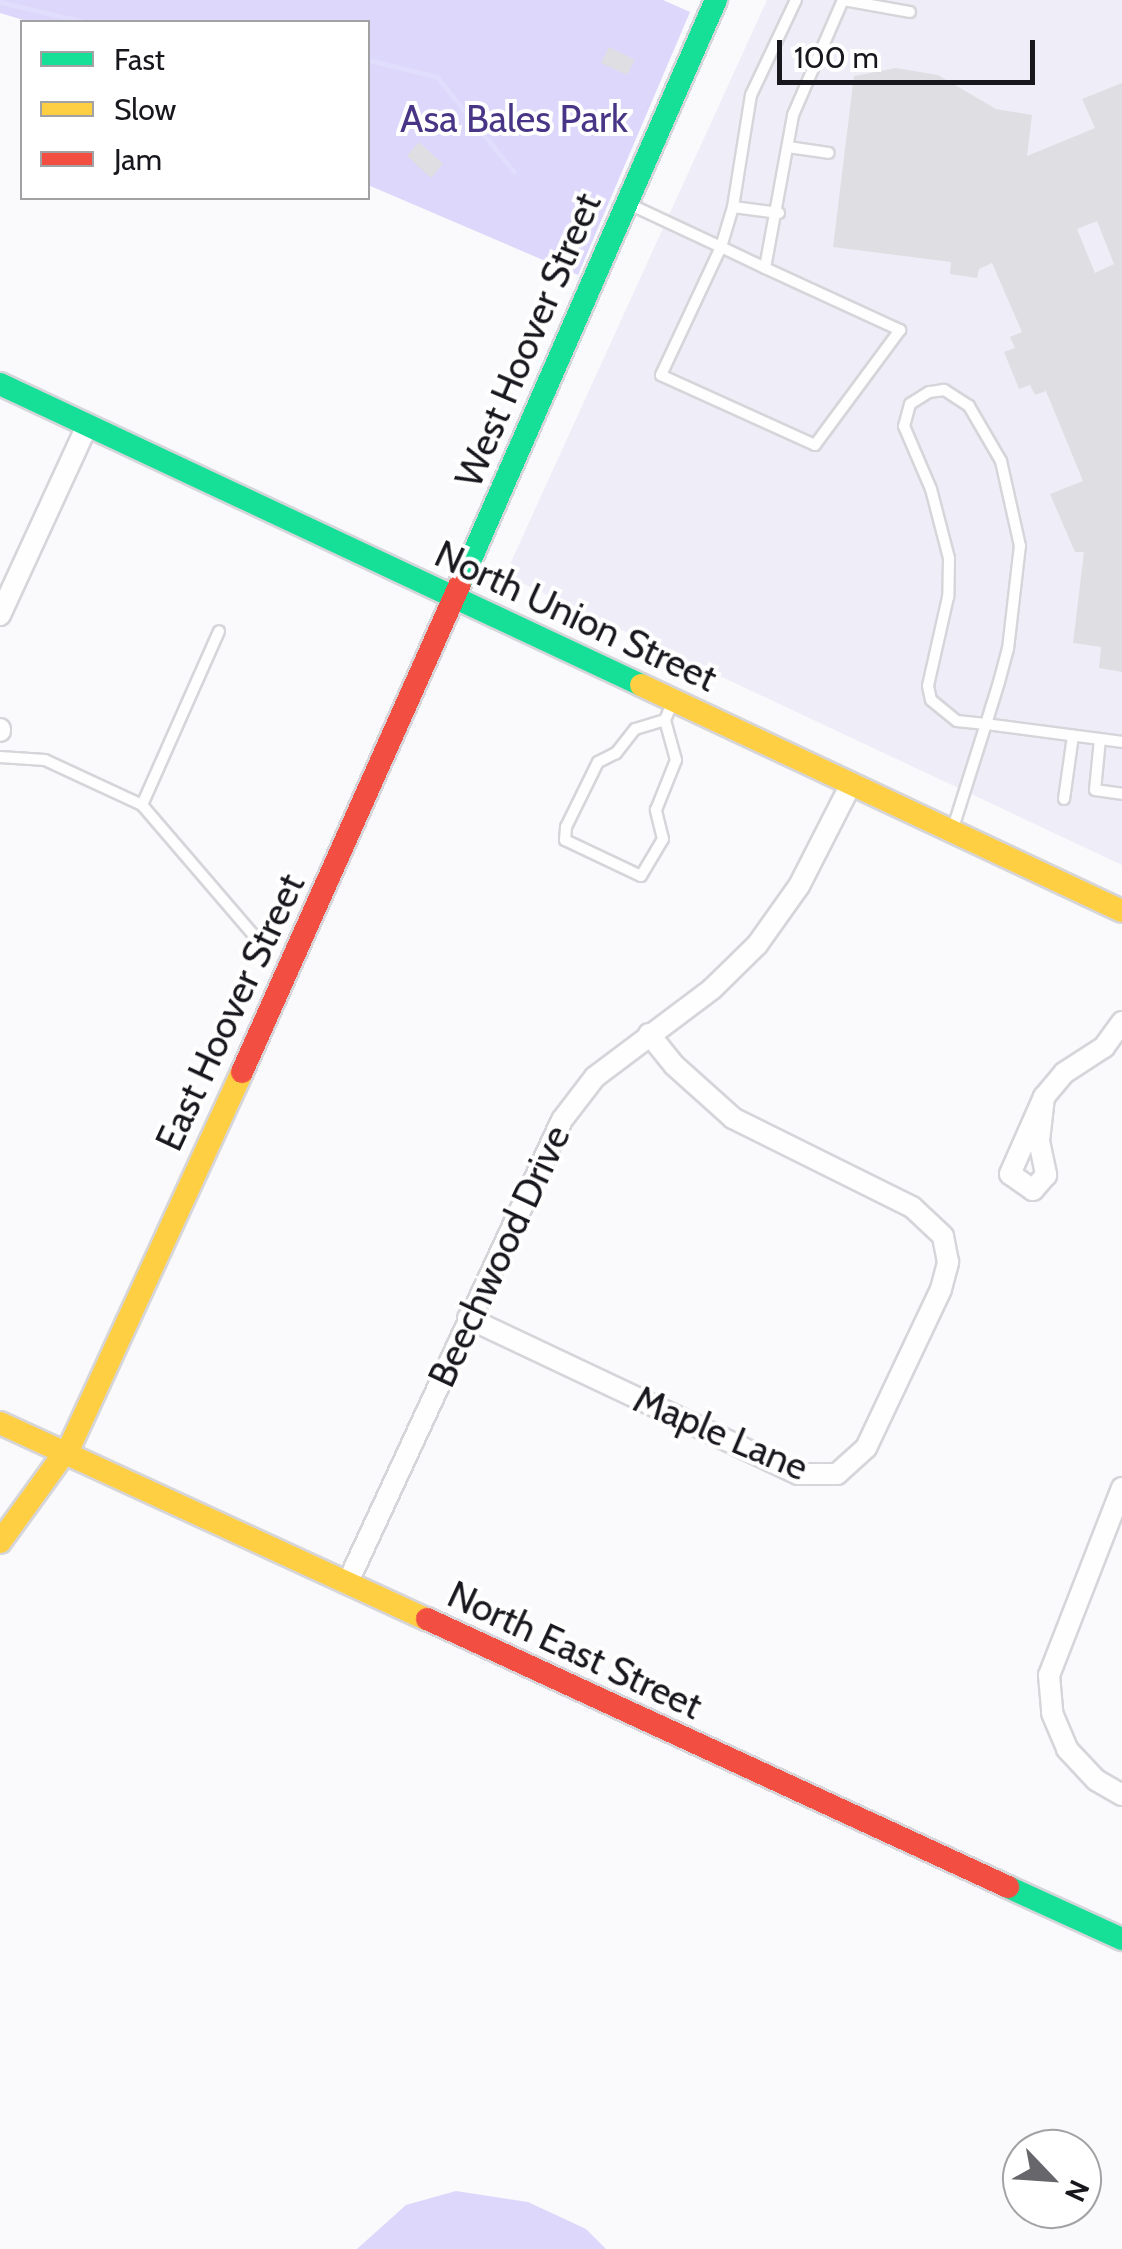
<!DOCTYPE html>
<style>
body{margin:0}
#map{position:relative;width:1122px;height:2249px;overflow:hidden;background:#faf9fb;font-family:Cabin,sans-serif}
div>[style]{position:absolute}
.built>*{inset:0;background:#efeef8}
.green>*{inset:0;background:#dcd7fb}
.stream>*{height:5px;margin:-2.5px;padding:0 2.5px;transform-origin:2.5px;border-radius:2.5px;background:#e1ddfc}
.building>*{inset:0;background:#dedee3}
.roads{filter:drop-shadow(2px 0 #d5d5da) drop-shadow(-2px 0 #d5d5da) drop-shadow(0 2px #d5d5da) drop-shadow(0 -2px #d5d5da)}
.lane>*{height:10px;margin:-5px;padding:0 5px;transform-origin:5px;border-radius:5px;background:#fefefe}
.street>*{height:20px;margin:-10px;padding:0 10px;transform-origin:10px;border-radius:10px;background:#fefefe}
.fast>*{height:22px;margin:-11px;padding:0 11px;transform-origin:11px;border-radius:11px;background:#16e098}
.slow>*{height:22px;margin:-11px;padding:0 11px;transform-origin:11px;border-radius:11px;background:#ffcf43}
.jam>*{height:22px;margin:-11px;padding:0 11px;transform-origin:11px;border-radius:11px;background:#f24e42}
span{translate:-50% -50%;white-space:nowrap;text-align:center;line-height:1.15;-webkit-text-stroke:8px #fff;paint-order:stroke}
.park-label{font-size:38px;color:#493586}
.street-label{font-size:38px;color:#17171d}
.legend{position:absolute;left:20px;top:20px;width:350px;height:180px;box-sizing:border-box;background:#fff;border:2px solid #a2a2a5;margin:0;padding:12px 18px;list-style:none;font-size:30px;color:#17171d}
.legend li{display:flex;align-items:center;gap:20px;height:50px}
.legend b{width:50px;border:2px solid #a2a2a5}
.north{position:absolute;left:1002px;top:2129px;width:100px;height:100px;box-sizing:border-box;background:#fff;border:2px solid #a2a2a5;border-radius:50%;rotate:115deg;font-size:28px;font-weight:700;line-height:40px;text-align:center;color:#17171d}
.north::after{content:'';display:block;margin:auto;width:35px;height:45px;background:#66666b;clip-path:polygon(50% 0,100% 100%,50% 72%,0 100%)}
.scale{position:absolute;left:777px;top:40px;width:258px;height:45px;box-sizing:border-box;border:5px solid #17171d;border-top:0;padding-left:12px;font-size:30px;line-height:35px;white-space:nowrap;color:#17171d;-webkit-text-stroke:8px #fff;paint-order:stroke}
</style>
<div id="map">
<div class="built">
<div style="clip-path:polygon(767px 0,1122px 0,1122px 865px,505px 575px)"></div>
</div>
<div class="green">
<div style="clip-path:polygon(0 0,663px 0,690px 12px,578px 275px,368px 185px,368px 22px,30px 22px,0 13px)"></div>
<div style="clip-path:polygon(456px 2191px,528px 2202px,586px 2229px,606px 2249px,357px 2249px,406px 2205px)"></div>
</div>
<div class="stream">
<div style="left:0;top:2px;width:87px;rotate:13.2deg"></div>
<div style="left:368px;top:60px;width:71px;rotate:13.8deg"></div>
<div style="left:437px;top:77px;width:122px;rotate:51deg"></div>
</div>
<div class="building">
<div style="clip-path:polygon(609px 47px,635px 60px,627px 75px,601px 63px)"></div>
<div style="clip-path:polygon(evenodd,896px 68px,938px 75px,996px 109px,1032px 115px,1027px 156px,1095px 128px,1082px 99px,1122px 83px,1122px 672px,1099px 668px,1101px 647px,1073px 643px,1084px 552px,1075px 552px,1050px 494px,1083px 481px,1046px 391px,1035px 395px,1030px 385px,1019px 389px,1004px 352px,1015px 348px,1010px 337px,1022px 332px,992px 263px,979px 269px,977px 278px,950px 274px,951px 262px,833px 247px,854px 76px,896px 68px,1097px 221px,1114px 264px,1095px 273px,1077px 229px,1097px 221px)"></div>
<div style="clip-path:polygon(419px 142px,443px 164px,431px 178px,407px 156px)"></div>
</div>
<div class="roads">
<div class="lane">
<div style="left:843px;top:0;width:68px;rotate:10.2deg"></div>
<div style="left:788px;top:147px;width:41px;rotate:8.3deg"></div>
<div style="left:629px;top:204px;width:102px;rotate:25.1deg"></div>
<div style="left:721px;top:247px;width:49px;rotate:25.5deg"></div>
<div style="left:765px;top:268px;width:149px;rotate:24.7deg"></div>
<div style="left:900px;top:330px;width:143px;rotate:126.5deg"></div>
<div style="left:815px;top:445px;width:169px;rotate:-155.6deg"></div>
<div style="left:661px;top:375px;width:141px;rotate:-64.9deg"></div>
<div style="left:721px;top:247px;width:42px;rotate:-73.3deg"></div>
<div style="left:779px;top:213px;width:46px;rotate:-172.6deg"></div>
<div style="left:733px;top:207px;width:113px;rotate:-80.9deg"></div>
<div style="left:751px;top:95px;width:105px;rotate:-64.7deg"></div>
<div style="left:765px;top:268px;width:156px;rotate:-79.6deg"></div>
<div style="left:793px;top:115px;width:125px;rotate:-66.5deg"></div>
<div style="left:665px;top:720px;width:31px;rotate:163deg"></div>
<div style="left:635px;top:729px;width:31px;rotate:128deg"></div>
<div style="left:616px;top:753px;width:20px;rotate:153deg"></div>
<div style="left:598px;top:762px;width:72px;rotate:116.2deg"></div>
<div style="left:566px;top:827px;width:13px;rotate:94deg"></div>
<div style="left:565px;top:840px;width:84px;rotate:25.3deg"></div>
<div style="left:641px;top:876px;width:43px;rotate:-59.3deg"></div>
<div style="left:663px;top:839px;width:30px;rotate:-104deg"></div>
<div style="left:656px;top:810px;width:54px;rotate:-68.2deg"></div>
<div style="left:676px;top:760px;width:41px;rotate:-105.4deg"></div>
<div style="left:665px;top:720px;width:21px;rotate:-67deg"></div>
<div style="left:1100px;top:739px;width:51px;rotate:95.6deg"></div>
<div style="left:1095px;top:790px;width:27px;rotate:8deg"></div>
<div style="left:0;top:757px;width:45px;rotate:3.8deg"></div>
<div style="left:45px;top:760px;width:107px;rotate:24.9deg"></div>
<div style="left:142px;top:805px;width:174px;rotate:49.4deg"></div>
<div style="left:1064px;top:799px;width:64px;rotate:-81.9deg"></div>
<div style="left:142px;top:805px;width:190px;rotate:-66.1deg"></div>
<div style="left:953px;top:828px;width:109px;rotate:-72.4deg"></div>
<div style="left:986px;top:724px;width:44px;rotate:-72.8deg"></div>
<div style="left:999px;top:682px;width:34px;rotate:-75deg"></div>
<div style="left:1008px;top:649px;width:104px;rotate:-83.4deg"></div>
<div style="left:1020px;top:546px;width:87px;rotate:-102.6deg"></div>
<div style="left:1001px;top:461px;width:64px;rotate:-120.2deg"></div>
<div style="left:969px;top:406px;width:30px;rotate:-147deg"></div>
<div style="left:944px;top:390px;width:15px;rotate:172deg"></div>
<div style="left:929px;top:392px;width:22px;rotate:148deg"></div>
<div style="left:910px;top:404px;width:23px;rotate:105deg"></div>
<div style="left:904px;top:426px;width:69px;rotate:66.8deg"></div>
<div style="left:931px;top:489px;width:71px;rotate:75.4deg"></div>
<div style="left:949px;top:558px;width:39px;rotate:91deg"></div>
<div style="left:948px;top:597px;width:91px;rotate:102.7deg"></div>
<div style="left:928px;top:686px;width:14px;rotate:78deg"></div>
<div style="left:931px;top:700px;width:33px;rotate:39deg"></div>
<div style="left:957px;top:721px;width:29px;rotate:6deg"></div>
<div style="left:986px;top:724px;width:137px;rotate:7.5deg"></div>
</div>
<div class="street">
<div style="left:0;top:615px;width:208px;rotate:-65.3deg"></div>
<div style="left:0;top:729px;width:2px;rotate:90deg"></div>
<div style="left:1044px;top:1097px;width:44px;rotate:96.5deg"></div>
<div style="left:1039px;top:1141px;width:35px;rotate:78deg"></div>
<div style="left:1046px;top:1175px;width:20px;rotate:131deg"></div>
<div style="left:1033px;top:1190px;width:28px;rotate:-145deg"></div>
<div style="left:1010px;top:1174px;width:84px;rotate:-66.2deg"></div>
<div style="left:1044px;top:1097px;width:31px;rotate:-50deg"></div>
<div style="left:1064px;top:1073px;width:48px;rotate:-33deg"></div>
<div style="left:1104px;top:1047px;width:31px;rotate:-54deg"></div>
<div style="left:468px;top:1318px;width:365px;rotate:25.3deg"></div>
<div style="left:798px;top:1474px;width:39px"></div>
<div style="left:837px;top:1474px;width:39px;rotate:-42deg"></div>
<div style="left:866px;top:1448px;width:176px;rotate:-64.7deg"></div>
<div style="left:941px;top:1289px;width:28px;rotate:-75deg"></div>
<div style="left:948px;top:1262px;width:26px;rotate:-101deg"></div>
<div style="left:943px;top:1236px;width:42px;rotate:-136.9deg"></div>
<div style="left:912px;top:1207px;width:200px;rotate:-153.6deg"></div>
<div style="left:733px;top:1118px;width:79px;rotate:-138.1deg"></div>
<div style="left:674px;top:1065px;width:40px;rotate:-129deg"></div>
<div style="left:1122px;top:1488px;width:201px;rotate:111.3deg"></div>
<div style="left:1049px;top:1675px;width:38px;rotate:85deg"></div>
<div style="left:1052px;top:1713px;width:39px;rotate:67deg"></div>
<div style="left:1067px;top:1749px;width:42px;rotate:46.9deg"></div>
<div style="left:1096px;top:1780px;width:30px;rotate:30deg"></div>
<div style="left:347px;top:1584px;width:511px;rotate:-65.14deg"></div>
<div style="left:562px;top:1120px;width:54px;rotate:-52.5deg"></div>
<div style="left:595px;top:1077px;width:146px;rotate:-36.9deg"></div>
<div style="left:712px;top:989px;width:63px;rotate:-44.4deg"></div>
<div style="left:757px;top:945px;width:72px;rotate:-54.6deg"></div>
<div style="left:799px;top:886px;width:114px;rotate:-63deg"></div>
</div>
<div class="fast">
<div style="left:0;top:384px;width:708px;rotate:25.15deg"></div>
<div style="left:460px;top:584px;width:638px;rotate:-66.33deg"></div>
<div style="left:1008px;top:1887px;width:125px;rotate:24.5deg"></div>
</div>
<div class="slow">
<div style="left:641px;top:685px;width:531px;rotate:25.17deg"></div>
<div style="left:0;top:1423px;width:470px;rotate:24.7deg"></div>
<div style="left:0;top:1542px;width:121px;rotate:-54.1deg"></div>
<div style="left:71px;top:1444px;width:409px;rotate:-65.3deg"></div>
</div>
<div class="jam">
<div style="left:242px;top:1072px;width:534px;rotate:-65.93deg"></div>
<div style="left:427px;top:1619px;width:640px;rotate:24.76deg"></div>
</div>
</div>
<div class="park-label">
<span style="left:514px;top:119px">Asa Bales Park</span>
</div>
<div class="street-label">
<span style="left:528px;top:340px;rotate:-67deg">West Hoover Street</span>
<span style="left:576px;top:616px;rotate:25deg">North Union Street</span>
<span style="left:230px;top:1012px;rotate:-65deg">East Hoover Street</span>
<span style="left:499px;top:1256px;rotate:-65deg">Beechwood Drive</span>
<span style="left:721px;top:1433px;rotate:23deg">Maple Lane</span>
<span style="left:575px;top:1650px;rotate:25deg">North East Street</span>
</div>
<ul class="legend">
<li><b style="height:12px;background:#16e098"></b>Fast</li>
<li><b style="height:12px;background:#ffcf43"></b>Slow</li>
<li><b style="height:12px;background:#f24e42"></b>Jam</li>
</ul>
<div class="north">N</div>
<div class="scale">100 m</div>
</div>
